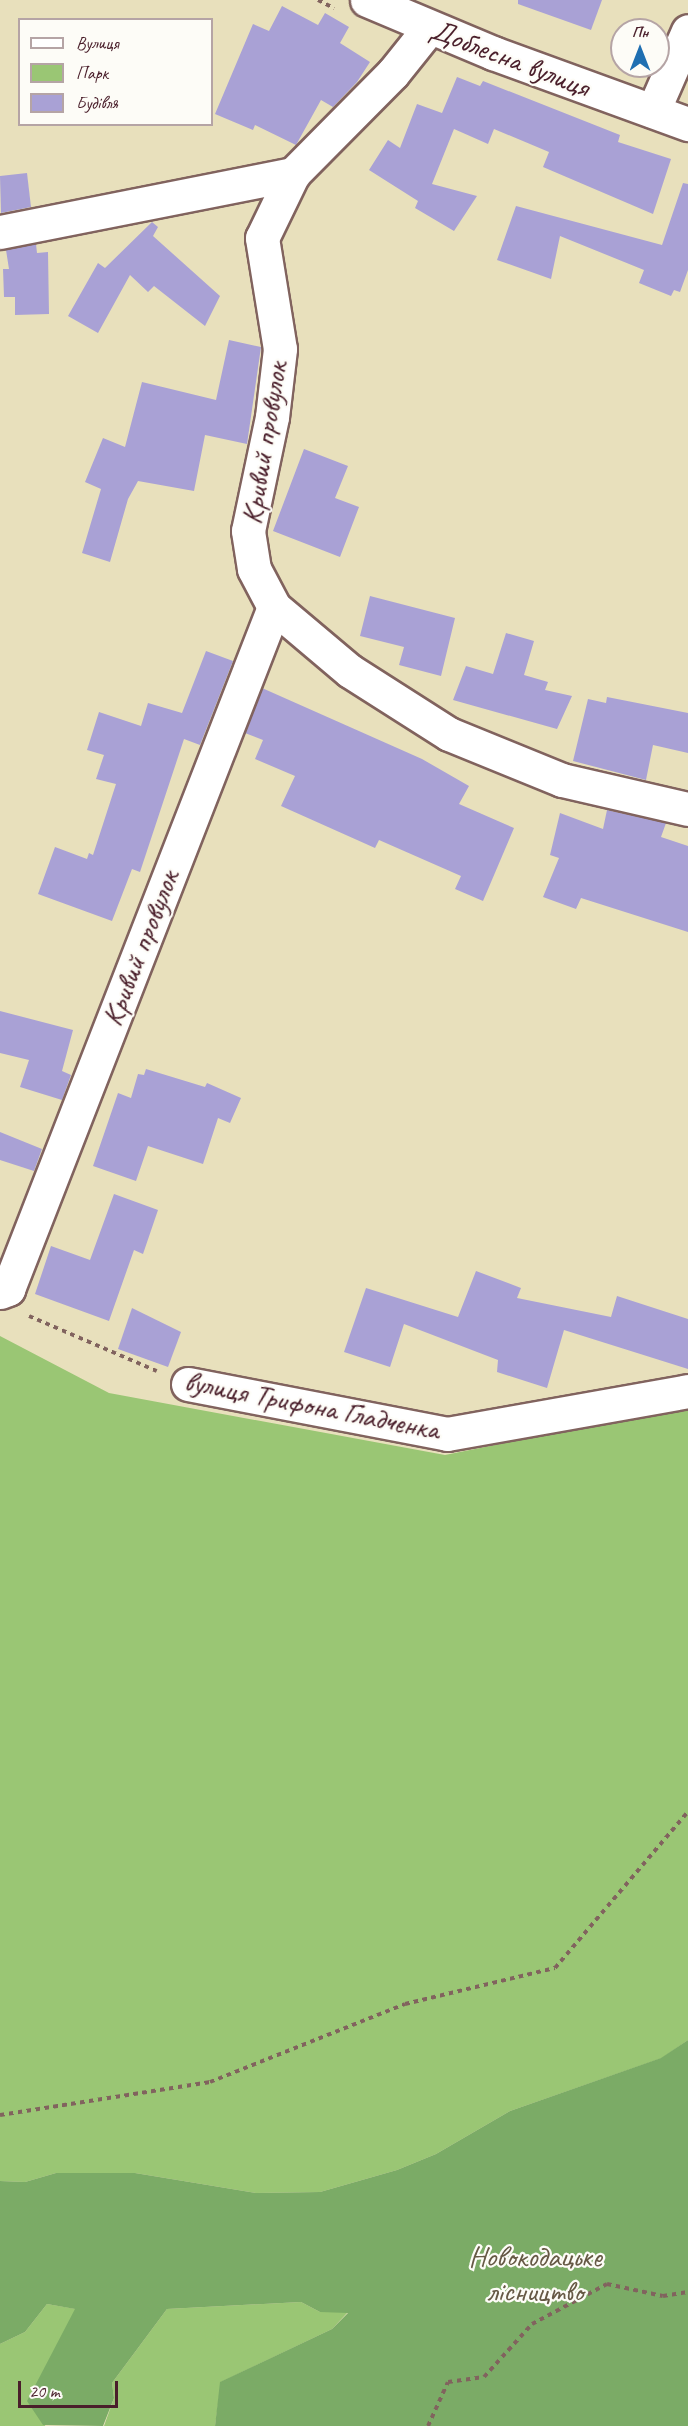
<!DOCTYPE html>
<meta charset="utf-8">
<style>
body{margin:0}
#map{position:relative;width:688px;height:2426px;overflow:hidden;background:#e8e0bc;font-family:Caveat,sans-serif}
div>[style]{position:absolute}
.green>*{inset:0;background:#9ac674}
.forest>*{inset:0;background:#7bab66}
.building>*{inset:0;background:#a9a1d5}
.path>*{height:4px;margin-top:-2px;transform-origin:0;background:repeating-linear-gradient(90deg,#81635e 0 4.5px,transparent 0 9px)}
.roads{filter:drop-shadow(2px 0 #81635e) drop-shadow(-2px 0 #81635e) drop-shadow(0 2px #81635e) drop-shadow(0 -2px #81635e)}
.minor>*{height:33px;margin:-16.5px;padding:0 16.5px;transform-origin:16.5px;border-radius:16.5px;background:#fff}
span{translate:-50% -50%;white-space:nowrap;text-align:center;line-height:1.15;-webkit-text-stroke:4.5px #fdfcf7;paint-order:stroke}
.street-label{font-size:30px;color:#4a1f2b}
.park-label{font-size:30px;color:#665945}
.legend{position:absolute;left:18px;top:18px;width:195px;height:108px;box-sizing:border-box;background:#fdfcf7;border:2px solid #b5a4a5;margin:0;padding:8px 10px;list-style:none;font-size:18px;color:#4a1f2b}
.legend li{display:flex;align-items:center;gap:12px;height:30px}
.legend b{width:30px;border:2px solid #b5a4a5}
.north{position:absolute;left:610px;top:18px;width:60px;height:60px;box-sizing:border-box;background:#fdfcf7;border:2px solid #b5a4a5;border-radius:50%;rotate:0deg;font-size:16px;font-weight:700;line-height:24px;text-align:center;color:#4a1f2b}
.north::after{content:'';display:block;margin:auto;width:21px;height:27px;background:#1f6fb2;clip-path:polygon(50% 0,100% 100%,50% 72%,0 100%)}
.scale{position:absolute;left:18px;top:2381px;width:100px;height:27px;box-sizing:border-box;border:3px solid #4a1f2b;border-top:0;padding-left:8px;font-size:18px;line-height:21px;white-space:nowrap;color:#4a1f2b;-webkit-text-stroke:4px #fdfcf7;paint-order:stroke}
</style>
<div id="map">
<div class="green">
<div style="clip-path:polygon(0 1336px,109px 1393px,445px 1455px,688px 1406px,688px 2040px,662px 2058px,510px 2111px,436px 2154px,397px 2170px,320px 2192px,256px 2193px,135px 2173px,56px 2173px,25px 2182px,0 2181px)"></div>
<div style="clip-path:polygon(301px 2302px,320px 2312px,348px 2312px,332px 2329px,221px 2382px,215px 2426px,104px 2426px,114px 2398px,112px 2383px,167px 2309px)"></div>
<div style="clip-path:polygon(47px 2304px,76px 2309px,45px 2426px,0 2426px,0 2344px,25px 2332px)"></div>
</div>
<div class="forest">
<div style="clip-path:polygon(688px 2040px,688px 2426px,215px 2426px,220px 2382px,332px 2329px,348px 2313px,320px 2312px,301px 2302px,167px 2309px,112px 2383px,114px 2398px,103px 2426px,43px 2425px,27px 2401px,75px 2309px,47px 2304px,25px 2332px,0 2344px,0 2181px,25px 2182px,56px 2173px,135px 2173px,256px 2193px,320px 2192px,397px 2170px,436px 2154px,510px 2111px,661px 2058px)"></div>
</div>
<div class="building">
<div style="clip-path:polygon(518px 0,602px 0,591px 30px,518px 4px)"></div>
<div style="clip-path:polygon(282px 6px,318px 25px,325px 13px,349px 27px,340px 43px,370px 62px,357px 82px,333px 107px,321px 100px,296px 145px,255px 125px,253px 130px,215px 114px,253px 24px,269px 31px)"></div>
<div style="clip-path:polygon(457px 77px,480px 86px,483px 81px,620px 135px,618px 142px,671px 159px,653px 214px,543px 167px,549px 152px,494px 129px,488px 144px,454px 129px,432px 184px,477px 196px,454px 231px,415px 208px,418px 201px,369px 170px,388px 140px,400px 148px,417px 104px,442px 113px)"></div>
<div style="clip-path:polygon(27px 173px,31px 207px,1px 213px,0 176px)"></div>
<div style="clip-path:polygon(683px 183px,688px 184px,688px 270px,680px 292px,674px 290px,671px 296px,639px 283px,644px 270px,560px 236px,551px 279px,497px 260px,516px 206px,662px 245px)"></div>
<div style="clip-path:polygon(152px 222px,158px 227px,153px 236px,220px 296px,205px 326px,154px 286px,148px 292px,130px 275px,98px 333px,68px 316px,98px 263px,105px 268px)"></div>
<div style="clip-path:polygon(36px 244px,37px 253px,48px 252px,49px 314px,15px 315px,15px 297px,4px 297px,3px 269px,9px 269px,6px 250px)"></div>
<div style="clip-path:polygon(229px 340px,261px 347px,247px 444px,205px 435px,194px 491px,138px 481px,128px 499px,110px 562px,82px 553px,101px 489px,85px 482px,103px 438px,125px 447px,142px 382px,216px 400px)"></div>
<div style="clip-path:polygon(304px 449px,348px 466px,335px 498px,359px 507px,340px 557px,273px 531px)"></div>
<div style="clip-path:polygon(370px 596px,455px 618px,441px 676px,399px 665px,404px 647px,360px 636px)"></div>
<div style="clip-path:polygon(506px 633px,534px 641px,524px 675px,548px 682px,545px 690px,572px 696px,557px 729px,453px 700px,466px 666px,493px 674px)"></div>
<div style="clip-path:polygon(206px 651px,233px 661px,200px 745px,184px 739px,140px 872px,132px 869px,112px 921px,38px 894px,55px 847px,87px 859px,89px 853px,93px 855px,116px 784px,96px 779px,104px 755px,87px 750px,99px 712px,141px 726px,148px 703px,182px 713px)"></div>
<div style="clip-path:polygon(262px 688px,422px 759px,469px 786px,459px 804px,514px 828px,483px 901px,455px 889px,461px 876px,379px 840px,375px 848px,281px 806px,295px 776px,255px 759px,263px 740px,245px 733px)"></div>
<div style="clip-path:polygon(607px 697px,688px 713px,688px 753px,653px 745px,646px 780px,573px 761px,588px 699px,606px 703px)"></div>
<div style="clip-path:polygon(607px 810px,666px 823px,661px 837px,688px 846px,688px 932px,581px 898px,576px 909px,543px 897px,559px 858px,550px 855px,560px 813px,603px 829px)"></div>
<div style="clip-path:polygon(0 1011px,73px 1030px,62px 1071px,71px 1075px,62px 1100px,20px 1087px,29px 1060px,0 1053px)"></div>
<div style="clip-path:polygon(146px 1069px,205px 1087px,207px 1083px,241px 1098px,230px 1123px,218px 1118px,203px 1164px,148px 1146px,136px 1181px,93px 1166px,118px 1093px,131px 1098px,138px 1074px,144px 1075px)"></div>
<div style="clip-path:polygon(0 1132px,42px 1149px,34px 1171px,0 1160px)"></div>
<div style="clip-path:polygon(114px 1194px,158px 1210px,143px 1254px,134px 1250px,109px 1321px,35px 1294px,51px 1246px,90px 1260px)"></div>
<div style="clip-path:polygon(476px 1271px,521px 1288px,517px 1298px,611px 1317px,617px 1296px,688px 1319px,688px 1369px,564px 1330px,547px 1388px,497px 1372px,498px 1360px,404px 1324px,390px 1367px,344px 1352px,366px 1288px,458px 1317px)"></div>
<div style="clip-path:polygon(132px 1308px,181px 1332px,168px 1367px,118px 1349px)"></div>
</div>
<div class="path">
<div style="left:318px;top:0;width:18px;rotate:27deg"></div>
<div style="left:29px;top:1316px;width:139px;rotate:23.3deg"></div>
<div style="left:0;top:2115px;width:213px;rotate:-8.9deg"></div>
<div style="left:210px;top:2082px;width:210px;rotate:-21.8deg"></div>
<div style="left:405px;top:2004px;width:154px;rotate:-13.5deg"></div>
<div style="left:555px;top:1968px;width:205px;rotate:-49.6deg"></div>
<div style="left:428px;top:2426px;width:48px;rotate:-65.6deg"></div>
<div style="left:448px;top:2382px;width:36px;rotate:-8deg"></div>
<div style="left:484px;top:2377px;width:72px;rotate:-47.8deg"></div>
<div style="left:532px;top:2324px;width:85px;rotate:-28.1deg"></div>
<div style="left:607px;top:2284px;width:57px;rotate:12.1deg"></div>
<div style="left:663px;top:2296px;width:25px;rotate:-9deg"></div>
</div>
<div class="roads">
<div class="minor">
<div style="left:367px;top:0;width:137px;rotate:22.8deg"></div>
<div style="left:493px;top:53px;width:208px;rotate:20deg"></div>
<div style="left:653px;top:111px;width:87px;rotate:-66.4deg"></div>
<div style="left:293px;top:174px;width:71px;rotate:115.8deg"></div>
<div style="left:262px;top:238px;width:112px;rotate:80.8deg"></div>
<div style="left:280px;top:349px;width:68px;rotate:96.7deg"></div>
<div style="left:272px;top:417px;width:116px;rotate:101.9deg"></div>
<div style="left:248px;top:531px;width:38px;rotate:81deg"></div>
<div style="left:254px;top:569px;width:43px;rotate:62.2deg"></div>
<div style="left:274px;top:607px;width:99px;rotate:40.1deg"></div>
<div style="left:350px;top:671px;width:117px;rotate:32.5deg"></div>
<div style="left:449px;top:734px;width:122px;rotate:22.2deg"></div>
<div style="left:562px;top:780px;width:129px;rotate:13deg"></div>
<div style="left:0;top:232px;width:299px;rotate:-11.2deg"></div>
<div style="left:293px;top:174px;width:142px;rotate:-45.3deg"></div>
<div style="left:393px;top:73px;width:58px;rotate:-51.3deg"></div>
<div style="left:0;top:1292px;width:9px;rotate:-21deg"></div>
<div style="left:8px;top:1289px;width:732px;rotate:-68.69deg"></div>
<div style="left:188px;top:1384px;width:264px;rotate:10.9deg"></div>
<div style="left:447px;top:1434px;width:245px;rotate:-10.1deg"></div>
</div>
</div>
<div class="street-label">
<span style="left:510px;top:58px;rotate:21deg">Доблесна вулиця</span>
<span style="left:264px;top:443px;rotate:-81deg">Кривий провулок</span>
<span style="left:140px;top:948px;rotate:-69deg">Кривий провулок</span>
<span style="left:312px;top:1405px;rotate:11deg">вулиця Трифона Гладченка</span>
</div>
<div class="park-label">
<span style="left:535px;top:2273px">Новокодацьке<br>лісництво</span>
</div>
<ul class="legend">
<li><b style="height:8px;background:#fff"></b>Вулиця</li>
<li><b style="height:16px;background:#9ac674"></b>Парк</li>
<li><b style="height:16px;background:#a9a1d5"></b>Будівля</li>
</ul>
<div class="north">Пн</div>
<div class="scale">20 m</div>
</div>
